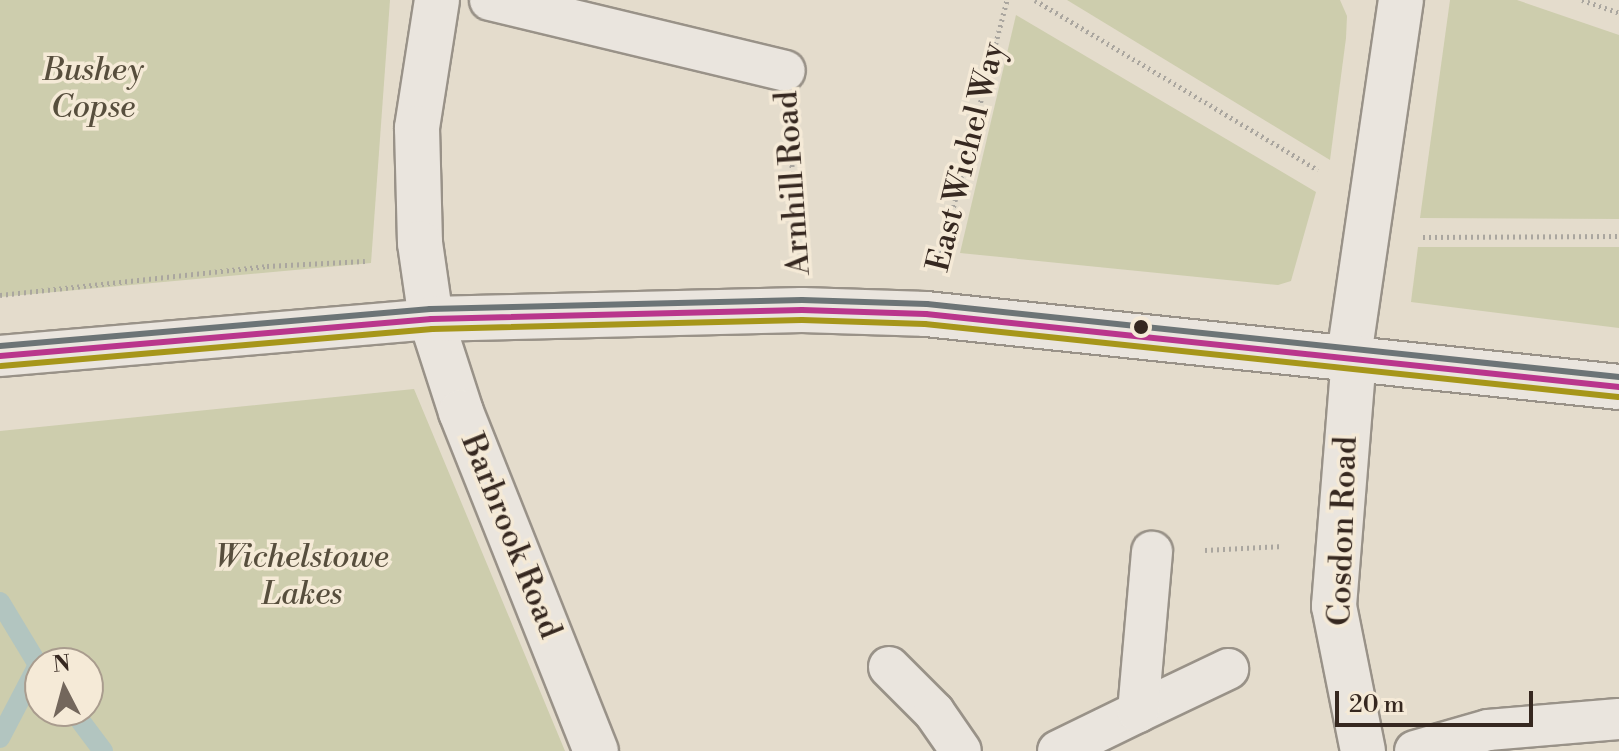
<!DOCTYPE html>
<style>
body{margin:0}
#map{position:relative;width:1619px;height:751px;overflow:hidden;background:#e4dccc;font-family:"Libre Bodoni",serif}
div>[style]{position:absolute}
.green>*{inset:0;background:#cdcdad}
.stream>*{height:20px;margin:-10px;padding:0 10px;transform-origin:10px;border-radius:10px;background:#b2c5c0}
.path>*{height:5px;margin-top:-2.5px;transform-origin:0;background:repeating-linear-gradient(90deg,#aaa69f 0 2px,transparent 0 6px)}
.roads{filter:drop-shadow(2px 0 #999288) drop-shadow(-2px 0 #999288) drop-shadow(0 2px #999288) drop-shadow(0 -2px #999288)}
.service>*{height:40px;margin:-20px;padding:0 20px;transform-origin:20px;border-radius:20px;background:#eae5de}
.minor>*{height:44px;margin:-22px;padding:0 22px;transform-origin:22px;border-radius:22px;background:#eae5de}
.bus-1>*{height:6px;margin:-3px;padding:0 3px;transform-origin:3px;border-radius:3px;background:#b9368c}
.bus-2>*{height:6px;margin:-3px;padding:0 3px;transform-origin:3px;border-radius:3px;background:#a6961a}
.bus-3>*{height:6px;margin:-3px;padding:0 3px;transform-origin:3px;border-radius:3px;background:#6c7476}
.dots>*{width:22px;height:22px;translate:-50% -50%;box-sizing:border-box;border:4px solid #f5ead7;border-radius:50%}
span{translate:-50% -50%;white-space:nowrap;text-align:center;line-height:1.15;-webkit-text-stroke:7px #f5ead7;paint-order:stroke}
.park-label{font-size:32px;color:#574e3d;font-style:italic}
.street-label{font-size:32px;color:#362820}
.north{position:absolute;left:24px;top:647px;width:80px;height:80px;box-sizing:border-box;background:#f5ead7;border:2px solid #a99c8e;border-radius:50%;rotate:354deg;font-size:22px;font-weight:700;line-height:32px;text-align:center;color:#362820}
.north::after{content:'';display:block;margin:auto;width:28px;height:36px;background:#73675c;clip-path:polygon(50% 0,100% 100%,50% 72%,0 100%)}
.scale{position:absolute;left:1335px;top:691px;width:198px;height:36px;box-sizing:border-box;border:4px solid #362820;border-top:0;padding-left:10px;font-size:24px;line-height:28px;white-space:nowrap;color:#362820;-webkit-text-stroke:6px #f5ead7;paint-order:stroke}
</style>
<div id="map">
<div class="green">
<div style="clip-path:polygon(0 0,390px 0,371px 263px,0 297px)"></div>
<div style="clip-path:polygon(1067px 0,1340px 0,1347px 16px,1346px 38px,1330px 160px)"></div>
<div style="clip-path:polygon(1450px 0,1517px 0,1619px 35px,1619px 219px,1420px 218px)"></div>
<div style="clip-path:polygon(1016px 15px,1316px 192px,1291px 281px,1278px 285px,960px 253px)"></div>
<div style="clip-path:polygon(1418px 247px,1619px 247px,1619px 328px,1411px 302px)"></div>
<div style="clip-path:polygon(evenodd,414px 389px,565px 751px,0 751px,0 431px,414px 389px,40px 663px,88px 663px,88px 711px,40px 711px,40px 663px)"></div>
</div>
<div class="stream">
<div style="left:0;top:602px;width:77px;rotate:58.8deg"></div>
<div style="left:73px;top:711px;width:50px;rotate:53.1deg"></div>
<div style="left:0;top:738px;width:82px;rotate:-62.5deg"></div>
</div>
<div class="path">
<div style="left:1035px;top:0;width:330px;rotate:31deg"></div>
<div style="left:1582px;top:0;width:39px;rotate:19deg"></div>
<div style="left:789px;top:123px;width:130px;rotate:86deg"></div>
<div style="left:1423px;top:237px;width:196px;rotate:-0.3deg"></div>
<div style="left:940px;top:259px;width:268px;rotate:-75.5deg"></div>
<div style="left:0;top:295px;width:269px;rotate:-6.2deg"></div>
<div style="left:267px;top:266px;width:98px;rotate:-2.9deg"></div>
<div style="left:1205px;top:550px;width:78px;rotate:-2.9deg"></div>
</div>
<div class="roads">
<div class="service">
<div style="left:490px;top:0;width:303px;rotate:13.5deg"></div>
<div style="left:0;top:356px;width:433px;rotate:-4.9deg"></div>
<div style="left:889px;top:667px;width:64px;rotate:45deg"></div>
<div style="left:934px;top:712px;width:47px;rotate:55.3deg"></div>
<div style="left:1138px;top:712px;width:100px;rotate:-25.5deg"></div>
<div style="left:1058px;top:751px;width:89px;rotate:-26deg"></div>
<div style="left:1138px;top:712px;width:161px;rotate:-85deg"></div>
<div style="left:1415px;top:751px;width:76px;rotate:-16deg"></div>
<div style="left:1488px;top:730px;width:131px;rotate:-4.8deg"></div>
</div>
<div class="minor">
<div style="left:437px;top:0;width:130px;rotate:98.9deg"></div>
<div style="left:417px;top:128px;width:115px;rotate:88.5deg"></div>
<div style="left:420px;top:243px;width:77px;rotate:81.8deg"></div>
<div style="left:431px;top:319px;width:98px;rotate:72.1deg"></div>
<div style="left:461px;top:412px;width:365px;rotate:68.3deg"></div>
<div style="left:431px;top:319px;width:371px;rotate:-1.4deg"></div>
<div style="left:802px;top:310px;width:124px;rotate:1.8deg"></div>
<div style="left:926px;top:314px;width:697px;rotate:6.01deg"></div>
<div style="left:1349px;top:356px;width:360px;rotate:-81.7deg"></div>
<div style="left:1354px;top:357px;width:250px;rotate:94.6deg"></div>
<div style="left:1334px;top:606px;width:148px;rotate:78.7deg"></div>
</div>
</div>
<div class="bus-1">
<div style="left:0;top:356px;width:433px;rotate:-4.9deg"></div>
<div style="left:431px;top:319px;width:371px;rotate:-1.4deg"></div>
<div style="left:802px;top:310px;width:124px;rotate:1.8deg"></div>
<div style="left:926px;top:314px;width:697px;rotate:6.01deg"></div>
</div>
<div class="bus-2">
<div style="left:1px;top:366px;width:433px;rotate:-4.9deg"></div>
<div style="left:432px;top:329px;width:370px;rotate:-1.4deg"></div>
<div style="left:802px;top:320px;width:123px;rotate:1.9deg"></div>
<div style="left:925px;top:324px;width:697px;rotate:6.01deg"></div>
</div>
<div class="bus-3">
<div style="left:0;top:346px;width:432px;rotate:-4.9deg"></div>
<div style="left:430px;top:309px;width:372px;rotate:-1.4deg"></div>
<div style="left:802px;top:300px;width:125px;rotate:1.8deg"></div>
<div style="left:927px;top:304px;width:696px;rotate:6.02deg"></div>
</div>
<div class="dots">
<div style="left:1141px;top:327px;background:#362820"></div>
</div>
<div class="park-label">
<span style="left:93px;top:89px">Bushey<br>Copse</span>
<span style="left:302px;top:576px">Wichelstowe<br>Lakes</span>
</div>
<div class="street-label">
<span style="left:966px;top:157px;rotate:-76deg">East Wichel Way</span>
<span style="left:793px;top:183px;rotate:-94deg">Arnhill Road</span>
<span style="left:1343px;top:531px;rotate:-88deg">Cosdon Road</span>
<span style="left:511px;top:536px;rotate:68deg">Barbrook Road</span>
</div>
<div class="north">N</div>
<div class="scale">20 m</div>
</div>
